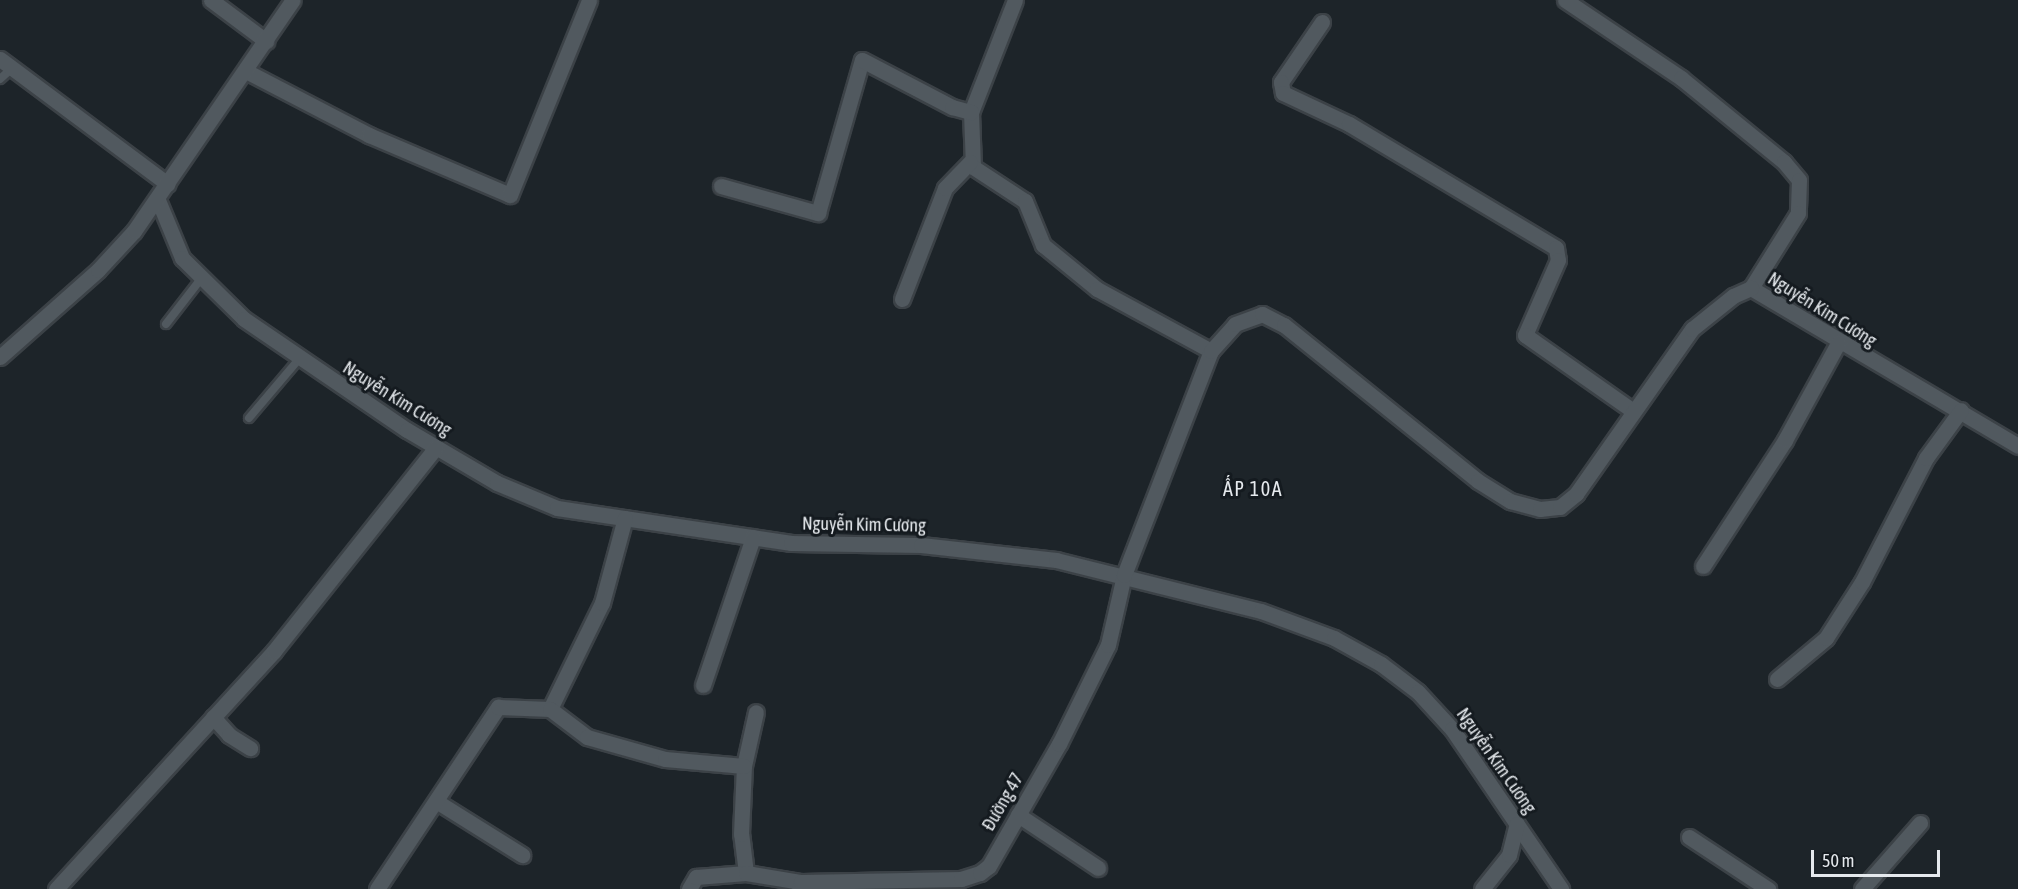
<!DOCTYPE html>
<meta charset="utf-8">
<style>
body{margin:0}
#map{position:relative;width:2018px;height:889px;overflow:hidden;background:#1d2429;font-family:"Asap Condensed",sans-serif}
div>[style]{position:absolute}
.roads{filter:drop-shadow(2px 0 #3c4247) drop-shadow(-2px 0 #3c4247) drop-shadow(0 2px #3c4247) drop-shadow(0 -2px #3c4247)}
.service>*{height:8px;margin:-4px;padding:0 4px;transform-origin:4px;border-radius:4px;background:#51595f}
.minor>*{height:15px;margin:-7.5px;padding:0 7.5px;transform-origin:7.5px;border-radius:7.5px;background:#51595f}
span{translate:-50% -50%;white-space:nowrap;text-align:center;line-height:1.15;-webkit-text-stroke:6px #141a1f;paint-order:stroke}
.street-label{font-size:18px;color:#e5e9ed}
.neighbourhood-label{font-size:20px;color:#e5e9ed;letter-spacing:1.5px}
.scale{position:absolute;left:1811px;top:850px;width:129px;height:27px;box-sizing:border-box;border:3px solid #e5e9ed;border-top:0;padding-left:8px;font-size:18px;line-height:21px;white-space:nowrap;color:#e5e9ed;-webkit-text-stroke:4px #141a1f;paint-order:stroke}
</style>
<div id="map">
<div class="roads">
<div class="service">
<div style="left:0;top:79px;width:15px;rotate:-42deg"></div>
<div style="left:166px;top:324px;width:56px;rotate:-52.3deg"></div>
<div style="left:249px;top:418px;width:77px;rotate:-49.7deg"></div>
</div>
<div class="minor">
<div style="left:211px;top:0;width:69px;rotate:36.7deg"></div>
<div style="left:1015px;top:0;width:120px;rotate:111.4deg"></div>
<div style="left:971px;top:112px;width:55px;rotate:87.9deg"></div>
<div style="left:973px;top:167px;width:62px;rotate:33.2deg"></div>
<div style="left:1025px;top:201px;width:48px;rotate:67.8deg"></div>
<div style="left:1043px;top:245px;width:70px;rotate:39.2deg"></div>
<div style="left:1097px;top:289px;width:130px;rotate:28.5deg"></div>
<div style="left:1565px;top:0;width:140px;rotate:33.9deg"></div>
<div style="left:1681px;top:78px;width:133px;rotate:39.2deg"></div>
<div style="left:1784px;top:162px;width:23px;rotate:50deg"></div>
<div style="left:1799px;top:180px;width:33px;rotate:92deg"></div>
<div style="left:1798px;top:213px;width:89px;rotate:122.1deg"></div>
<div style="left:1751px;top:288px;width:310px;rotate:30.6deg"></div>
<div style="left:1322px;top:22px;width:73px;rotate:124.3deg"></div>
<div style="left:1281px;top:82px;width:11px;rotate:80deg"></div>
<div style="left:1283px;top:93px;width:73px;rotate:25.2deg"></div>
<div style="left:1349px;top:124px;width:241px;rotate:30.9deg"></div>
<div style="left:1556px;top:248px;width:12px;rotate:81deg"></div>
<div style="left:1558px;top:260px;width:82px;rotate:113.7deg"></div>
<div style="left:1525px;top:335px;width:132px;rotate:35.1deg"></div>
<div style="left:0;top:59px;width:209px;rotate:36.7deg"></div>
<div style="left:246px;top:71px;width:139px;rotate:27.5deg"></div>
<div style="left:369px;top:135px;width:153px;rotate:23.1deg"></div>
<div style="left:510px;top:195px;width:210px;rotate:-67.9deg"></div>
<div style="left:721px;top:186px;width:101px;rotate:15.6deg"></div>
<div style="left:818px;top:213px;width:159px;rotate:-74deg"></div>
<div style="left:862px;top:60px;width:102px;rotate:27.6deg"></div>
<div style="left:952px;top:107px;width:20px;rotate:15deg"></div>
<div style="left:158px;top:200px;width:63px;rotate:67.5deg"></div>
<div style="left:182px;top:258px;width:87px;rotate:44.5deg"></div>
<div style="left:244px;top:319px;width:197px;rotate:34.3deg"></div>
<div style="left:407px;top:430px;width:104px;rotate:30.5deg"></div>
<div style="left:497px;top:483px;width:65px;rotate:22.6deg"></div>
<div style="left:557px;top:508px;width:237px;rotate:8.5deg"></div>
<div style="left:791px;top:543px;width:130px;rotate:0.9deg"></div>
<div style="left:921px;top:545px;width:136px;rotate:6.3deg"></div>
<div style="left:1056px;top:560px;width:211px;rotate:14deg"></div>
<div style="left:1261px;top:611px;width:78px;rotate:20.3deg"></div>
<div style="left:1334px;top:638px;width:54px;rotate:29deg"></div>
<div style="left:1381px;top:664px;width:46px;rotate:37.1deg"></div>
<div style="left:1418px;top:692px;width:50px;rotate:47.4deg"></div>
<div style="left:1452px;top:729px;width:194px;rotate:55.7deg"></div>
<div style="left:902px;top:299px;width:119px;rotate:-68.8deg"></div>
<div style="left:945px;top:188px;width:36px;rotate:-46deg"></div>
<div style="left:0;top:357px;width:131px;rotate:-41.6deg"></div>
<div style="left:98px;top:270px;width:53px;rotate:-47.3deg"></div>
<div style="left:134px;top:231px;width:280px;rotate:-55.5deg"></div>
<div style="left:1703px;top:566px;width:150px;rotate:-56.9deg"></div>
<div style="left:1785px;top:440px;width:111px;rotate:-61.3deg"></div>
<div style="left:1777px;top:679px;width:64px;rotate:-39.9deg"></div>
<div style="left:1826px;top:638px;width:67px;rotate:-57.3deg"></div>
<div style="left:1862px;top:582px;width:140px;rotate:-62.7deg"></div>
<div style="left:1926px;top:458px;width:59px;rotate:-53.9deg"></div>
<div style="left:703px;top:685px;width:156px;rotate:-71.3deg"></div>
<div style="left:550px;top:709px;width:118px;rotate:-63.9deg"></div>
<div style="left:602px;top:603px;width:88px;rotate:-74.9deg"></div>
<div style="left:213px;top:717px;width:24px;rotate:48deg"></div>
<div style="left:229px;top:735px;width:25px;rotate:32deg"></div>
<div style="left:436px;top:801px;width:102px;rotate:32.1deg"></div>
<div style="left:1018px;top:815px;width:96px;rotate:33.5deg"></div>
<div style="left:1689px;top:837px;width:95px;rotate:33.4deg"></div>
<div style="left:746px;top:873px;width:39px;rotate:-97deg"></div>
<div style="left:741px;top:834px;width:68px;rotate:-87.5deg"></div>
<div style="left:744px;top:766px;width:55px;rotate:-77.5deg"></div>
<div style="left:56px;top:889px;width:323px;rotate:-47.5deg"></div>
<div style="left:274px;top:651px;width:260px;rotate:-51.5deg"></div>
<div style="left:377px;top:889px;width:219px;rotate:-56.4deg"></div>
<div style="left:498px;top:707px;width:52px;rotate:2.2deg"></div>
<div style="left:550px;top:709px;width:46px;rotate:37.1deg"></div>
<div style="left:587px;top:737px;width:81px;rotate:15.8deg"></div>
<div style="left:665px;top:759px;width:79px;rotate:5.1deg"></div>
<div style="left:689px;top:889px;width:14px;rotate:-60deg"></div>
<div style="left:696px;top:877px;width:50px;rotate:-4.6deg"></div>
<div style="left:746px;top:873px;width:56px;rotate:9.3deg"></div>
<div style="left:799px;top:889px;width:7px;rotate:-74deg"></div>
<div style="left:801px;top:882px;width:160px;rotate:-1.1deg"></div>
<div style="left:961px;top:879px;width:20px;rotate:-18deg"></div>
<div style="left:980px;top:873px;width:11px;rotate:-38deg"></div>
<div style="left:989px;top:866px;width:141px;rotate:-60.2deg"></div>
<div style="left:1059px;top:744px;width:110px;rotate:-63.7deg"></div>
<div style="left:1108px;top:645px;width:72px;rotate:-77.1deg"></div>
<div style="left:1124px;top:575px;width:240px;rotate:-68.8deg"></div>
<div style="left:1211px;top:351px;width:36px;rotate:-48deg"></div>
<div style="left:1235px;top:324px;width:29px;rotate:-20deg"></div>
<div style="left:1262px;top:314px;width:25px;rotate:27deg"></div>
<div style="left:1284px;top:325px;width:249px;rotate:38.8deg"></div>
<div style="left:1478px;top:481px;width:38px;rotate:32deg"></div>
<div style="left:1510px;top:501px;width:31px;rotate:15deg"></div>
<div style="left:1540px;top:509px;width:20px;rotate:-6deg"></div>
<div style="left:1560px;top:507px;width:21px;rotate:-39deg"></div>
<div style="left:1576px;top:494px;width:202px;rotate:-54.9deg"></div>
<div style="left:1692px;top:329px;width:53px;rotate:-38.8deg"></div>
<div style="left:1733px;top:296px;width:20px;rotate:-24deg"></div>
<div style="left:1482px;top:889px;width:43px;rotate:-51.5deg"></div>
<div style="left:1509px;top:855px;width:32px;rotate:-76deg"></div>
<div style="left:1862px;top:889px;width:88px;rotate:-48.7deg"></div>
</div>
</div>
<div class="street-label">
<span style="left:1822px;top:310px;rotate:32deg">Nguyễn Kim Cương</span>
<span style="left:397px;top:399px;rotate:32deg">Nguyễn Kim Cương</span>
<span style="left:864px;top:525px;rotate:1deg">Nguyễn Kim Cương</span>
<span style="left:1496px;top:761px;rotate:55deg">Nguyễn Kim Cương</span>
<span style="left:1003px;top:802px;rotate:-60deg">Đường 47</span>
</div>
<div class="neighbourhood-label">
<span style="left:1253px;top:488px">ẤP 10A</span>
</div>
<div class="scale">50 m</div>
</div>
